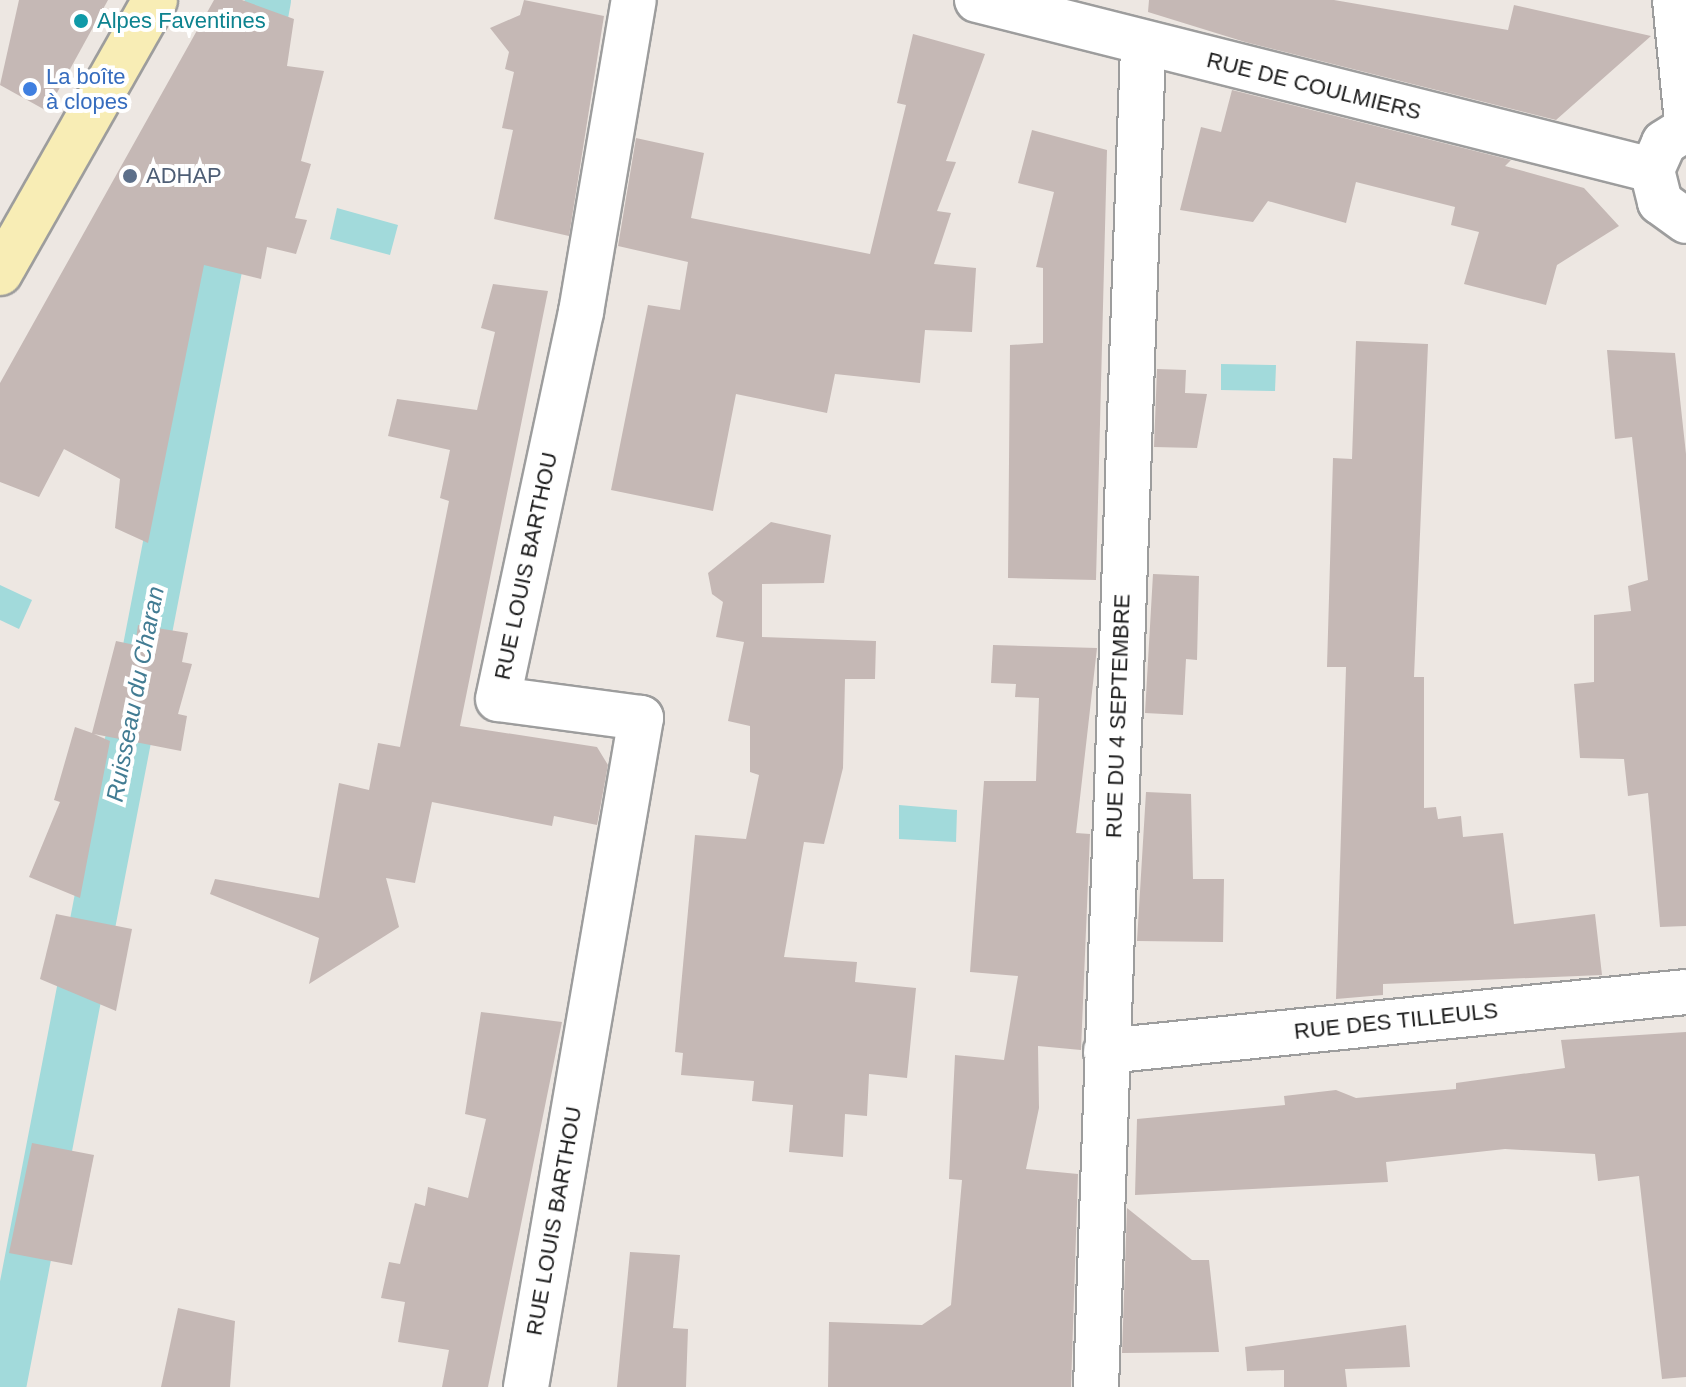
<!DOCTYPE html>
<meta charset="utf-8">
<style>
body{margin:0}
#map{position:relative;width:1686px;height:1387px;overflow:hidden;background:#ede7e2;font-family:Helvetica,sans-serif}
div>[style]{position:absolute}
.water>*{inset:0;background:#a2dadb}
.canal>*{height:46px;margin:-23px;padding:0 23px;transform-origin:23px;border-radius:23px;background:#a2dadb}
.building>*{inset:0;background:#c5b8b5}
.roads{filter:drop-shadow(2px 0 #9d9d9d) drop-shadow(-2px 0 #9d9d9d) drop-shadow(0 2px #9d9d9d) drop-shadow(0 -2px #9d9d9d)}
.minor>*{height:44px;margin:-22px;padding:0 22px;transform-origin:22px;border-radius:22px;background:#fff}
.tertiary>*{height:44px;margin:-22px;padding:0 22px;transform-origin:22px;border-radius:22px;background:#fff}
.secondary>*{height:44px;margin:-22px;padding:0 22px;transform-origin:22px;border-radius:22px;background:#f8edb5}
.dots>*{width:22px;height:22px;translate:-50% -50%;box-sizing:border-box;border:4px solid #fff;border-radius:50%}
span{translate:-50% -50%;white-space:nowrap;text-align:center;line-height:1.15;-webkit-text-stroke:8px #fff;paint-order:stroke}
.culture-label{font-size:22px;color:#0d838f}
.left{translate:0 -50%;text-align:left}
.shop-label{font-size:22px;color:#366cbe}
.street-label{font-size:22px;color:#1c1c1c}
.service-label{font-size:22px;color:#4e5e75}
.water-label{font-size:24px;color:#427c93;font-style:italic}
</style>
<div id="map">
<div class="water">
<div style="clip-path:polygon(337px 208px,398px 225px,390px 255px,330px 239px)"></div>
<div style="clip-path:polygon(1221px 364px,1276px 365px,1275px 391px,1221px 390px)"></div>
<div style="clip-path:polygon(0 585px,32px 600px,19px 629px,0 620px)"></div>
<div style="clip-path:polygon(899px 805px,957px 810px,956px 842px,899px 839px)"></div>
</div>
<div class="canal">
<div style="left:255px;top:71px;width:72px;rotate:-79.6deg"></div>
<div style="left:3px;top:1387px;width:1201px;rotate:-79.06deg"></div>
</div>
<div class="building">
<div style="clip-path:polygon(19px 0,108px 0,47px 111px,0 85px)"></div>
<div style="clip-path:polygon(214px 0,242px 0,294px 19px,287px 66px,324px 71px,301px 161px,311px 164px,295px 218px,307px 220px,296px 254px,267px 247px,261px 279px,204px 265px,148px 543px,115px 528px,120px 479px,64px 449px,39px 497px,0 482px,0 383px)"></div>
<div style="clip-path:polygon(524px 0,604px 16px,569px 236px,494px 219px,513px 130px,502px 128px,514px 72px,505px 69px,509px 52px,490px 28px,520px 15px)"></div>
<div style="clip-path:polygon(1149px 0,1334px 0,1508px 30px,1514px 5px,1651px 36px,1556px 120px,1245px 42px,1148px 12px)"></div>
<div style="clip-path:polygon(913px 34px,985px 54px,946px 161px,956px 162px,937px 211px,951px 213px,934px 264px,976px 268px,972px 332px,925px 330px,920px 383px,835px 374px,827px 413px,736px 394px,713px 511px,611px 490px,648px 305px,680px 310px,688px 262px,618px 246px,636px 138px,704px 153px,691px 218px,870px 254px,906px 105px,897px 103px)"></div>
<div style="clip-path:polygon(1232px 90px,1511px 160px,1505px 166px,1584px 188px,1619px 226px,1557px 265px,1546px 305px,1464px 284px,1479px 232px,1451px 225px,1455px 207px,1356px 182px,1346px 223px,1268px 201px,1253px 222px,1180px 210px,1201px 127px,1221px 132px)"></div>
<div style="clip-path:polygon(1032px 130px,1107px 150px,1096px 580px,1008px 578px,1010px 345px,1043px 343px,1043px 268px,1036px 267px,1054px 192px,1018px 183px)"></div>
<div style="clip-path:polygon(493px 284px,548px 291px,460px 726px,597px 747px,608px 765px,597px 825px,554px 816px,552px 826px,432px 802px,415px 883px,386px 878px,399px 927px,309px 984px,319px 938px,210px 894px,215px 879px,319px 898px,339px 783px,369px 790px,378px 743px,400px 747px,449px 501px,440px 498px,450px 450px,388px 436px,397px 399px,477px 410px,495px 332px,481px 328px)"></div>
<div style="clip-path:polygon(1356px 341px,1428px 344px,1414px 677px,1424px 677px,1424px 808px,1436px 807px,1438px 819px,1461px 816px,1463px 837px,1503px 833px,1514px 924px,1595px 914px,1602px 975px,1383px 984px,1383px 995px,1336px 999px,1346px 667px,1327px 667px,1333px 458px,1352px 459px)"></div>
<div style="clip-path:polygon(1607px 350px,1675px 353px,1686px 454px,1686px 926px,1660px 927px,1648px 793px,1628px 796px,1624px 759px,1580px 758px,1574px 684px,1594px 682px,1594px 615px,1631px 611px,1628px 586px,1648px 580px,1632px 437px,1615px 439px)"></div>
<div style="clip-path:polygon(1157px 369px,1186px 370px,1185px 393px,1207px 394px,1197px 448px,1154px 447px)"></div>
<div style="clip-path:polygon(771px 522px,831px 535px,824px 583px,762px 584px,762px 637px,876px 641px,875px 679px,845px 679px,843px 768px,824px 844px,804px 842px,784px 957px,857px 962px,855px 982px,916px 988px,907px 1078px,869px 1074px,867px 1116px,845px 1114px,843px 1157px,789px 1152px,793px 1105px,752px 1101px,754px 1081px,681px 1075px,683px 1053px,675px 1052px,695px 835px,746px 839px,759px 775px,750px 772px,750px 726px,728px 721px,744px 642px,716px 637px,723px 602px,712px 594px,708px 573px)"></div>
<div style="clip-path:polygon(1153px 574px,1199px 576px,1197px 660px,1186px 659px,1183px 715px,1145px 713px)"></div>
<div style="clip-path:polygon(138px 625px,188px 633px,182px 662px,192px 664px,178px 714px,187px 716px,181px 751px,94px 734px,110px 741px,80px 898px,29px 877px,60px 802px,54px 800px,75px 727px,92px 733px,116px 641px,135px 645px)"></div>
<div style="clip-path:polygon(993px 645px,1097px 648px,1076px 833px,1090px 834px,1081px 1050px,1038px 1046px,1039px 1108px,1026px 1169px,1078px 1174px,1071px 1387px,828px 1387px,829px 1322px,922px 1325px,951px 1305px,962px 1180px,949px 1179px,955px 1055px,1004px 1060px,1018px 976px,970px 972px,984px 781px,1036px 781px,1039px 698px,1015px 697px,1016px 684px,991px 683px)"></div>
<div style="clip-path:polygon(1146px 792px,1191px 794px,1193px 879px,1224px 879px,1223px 942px,1137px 941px)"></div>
<div style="clip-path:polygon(56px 914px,132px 929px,116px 1011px,40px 979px)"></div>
<div style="clip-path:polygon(481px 1012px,562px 1022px,488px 1387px,442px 1387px,449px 1350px,398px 1342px,405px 1302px,381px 1298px,389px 1262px,400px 1264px,415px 1203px,425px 1206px,428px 1187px,468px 1198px,486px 1119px,465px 1114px)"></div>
<div style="clip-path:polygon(1686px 1032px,1686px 1377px,1662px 1379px,1639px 1176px,1598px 1181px,1595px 1154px,1505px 1149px,1386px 1162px,1388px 1182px,1135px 1195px,1137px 1119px,1285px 1105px,1284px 1096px,1336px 1090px,1356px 1098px,1456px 1089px,1456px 1083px,1565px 1068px,1561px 1040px)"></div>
<div style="clip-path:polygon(32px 1143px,94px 1155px,72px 1265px,9px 1253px)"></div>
<div style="clip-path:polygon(1127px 1208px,1192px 1260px,1209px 1260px,1219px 1352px,1122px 1353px)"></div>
<div style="clip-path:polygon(630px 1252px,680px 1255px,673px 1328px,688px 1329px,686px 1387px,617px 1387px)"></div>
<div style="clip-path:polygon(178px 1308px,235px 1321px,230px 1387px,161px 1387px)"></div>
<div style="clip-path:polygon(1406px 1325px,1410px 1367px,1345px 1369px,1347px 1387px,1284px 1387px,1284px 1370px,1247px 1371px,1245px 1347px)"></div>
</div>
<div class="roads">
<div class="minor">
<div style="left:1675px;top:0;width:114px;rotate:84.4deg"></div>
<div style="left:1106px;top:1051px;width:583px;rotate:-5.81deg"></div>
<div style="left:526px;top:1387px;width:679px;rotate:-80.25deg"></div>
<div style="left:641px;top:718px;width:144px;rotate:-172.4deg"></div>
<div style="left:498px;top:699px;width:396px;rotate:-77.9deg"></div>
<div style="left:581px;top:312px;width:316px;rotate:-80.4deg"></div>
<div style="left:1096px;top:1387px;width:1342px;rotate:-87.99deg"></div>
</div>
<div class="tertiary">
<div style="left:977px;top:0;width:696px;rotate:14.14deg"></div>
<div style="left:1686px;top:129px;width:26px;rotate:148deg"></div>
<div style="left:1664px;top:143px;width:30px;rotate:114deg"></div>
<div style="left:1652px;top:170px;width:33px;rotate:76deg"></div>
<div style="left:1660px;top:202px;width:32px;rotate:36deg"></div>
</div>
<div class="secondary">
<div style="left:0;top:273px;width:314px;rotate:-60.4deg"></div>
</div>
</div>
<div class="dots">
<div style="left:81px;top:21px;background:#0f9aa8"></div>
<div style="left:30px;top:89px;background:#3f7fe0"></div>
<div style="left:130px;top:176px;background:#5c6f8a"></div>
</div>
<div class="culture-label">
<span class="left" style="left:97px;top:21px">Alpes Faventines</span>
</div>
<div class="shop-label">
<span class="left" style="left:46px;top:89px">La boîte<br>à clopes</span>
</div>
<div class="street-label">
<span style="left:1314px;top:86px;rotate:14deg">RUE DE COULMIERS</span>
<span style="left:526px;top:566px;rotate:-78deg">RUE LOUIS BARTHOU</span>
<span style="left:1118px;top:716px;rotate:-88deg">RUE DU 4 SEPTEMBRE</span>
<span style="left:1396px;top:1021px;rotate:-6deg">RUE DES TILLEULS</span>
<span style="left:554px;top:1221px;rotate:-80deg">RUE LOUIS BARTHOU</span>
</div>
<div class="service-label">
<span class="left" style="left:146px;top:176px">ADHAP</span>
</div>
<div class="water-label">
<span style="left:135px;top:694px;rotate:-79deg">Ruisseau du Charan</span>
</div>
</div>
